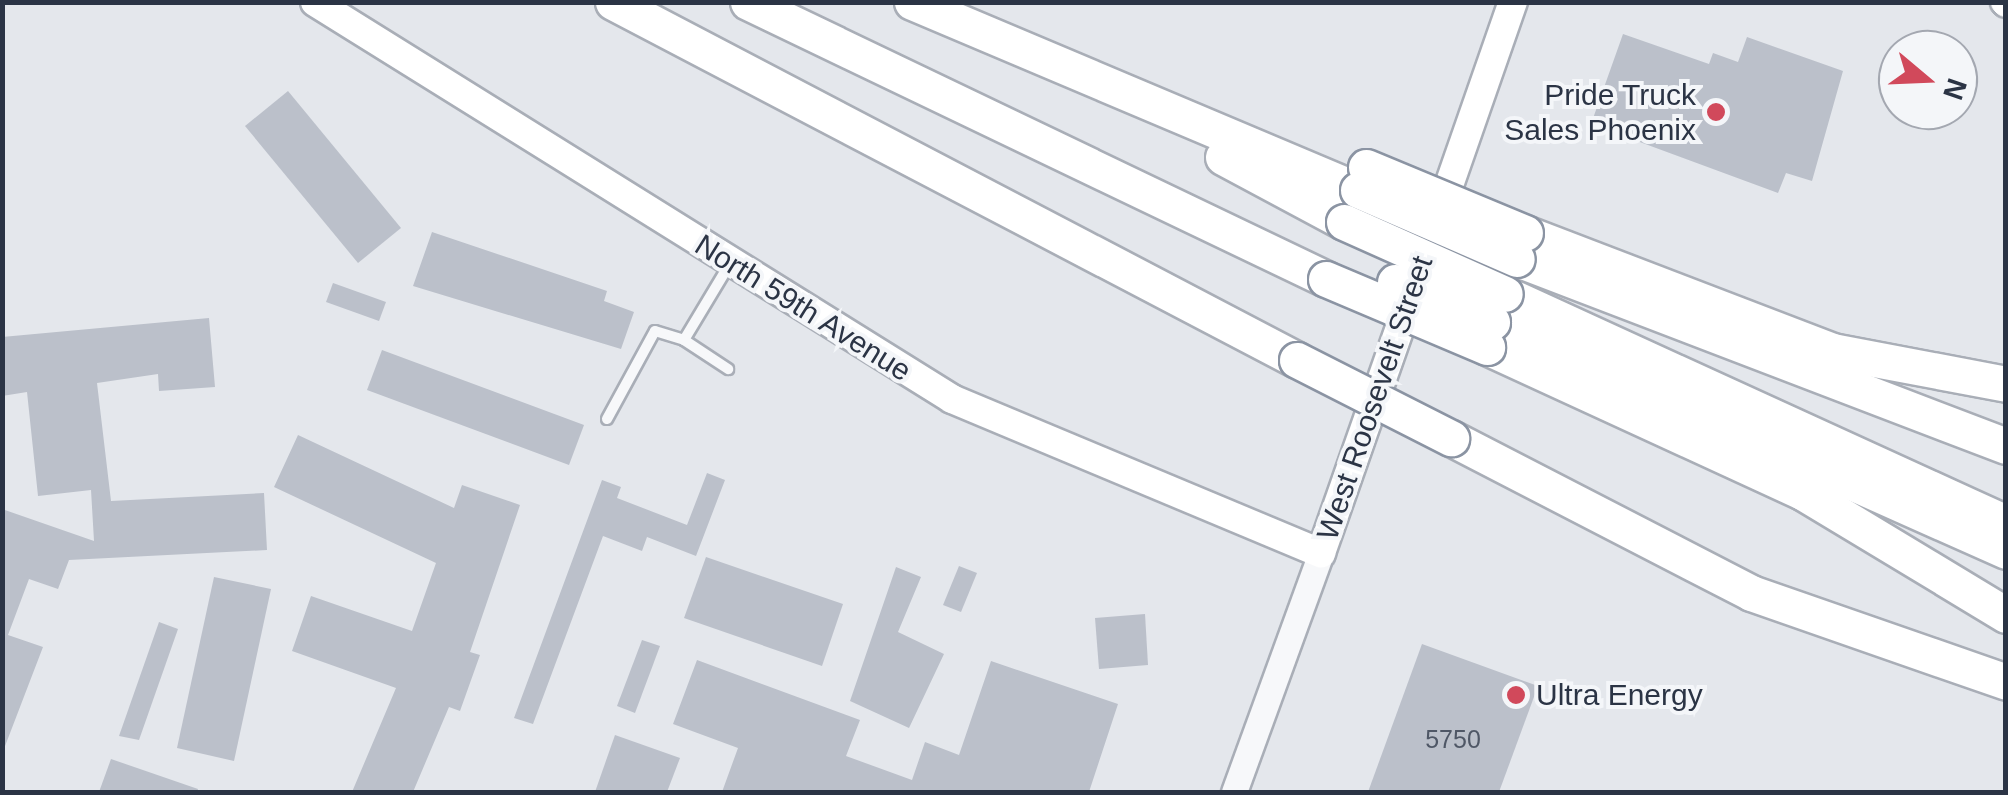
<!DOCTYPE html>
<style>
body{margin:0}
#map{position:relative;width:2008px;height:795px;overflow:hidden;background:#e4e7ec;font-family:Arial,sans-serif}
div>[style]{position:absolute}
.building>*{inset:0;background:#bbc0ca}
.roads{filter:drop-shadow(2px 0 #a9aeb7) drop-shadow(-2px 0 #a9aeb7) drop-shadow(0 2px #a9aeb7) drop-shadow(0 -2px #a9aeb7)}
.service>*{height:10px;margin:-5px;padding:0 5px;transform-origin:5px;border-radius:5px;background:#f7f8fa}
.tertiary>*{height:25px;margin:-12.5px;padding:0 12.5px;transform-origin:12.5px;border-radius:12.5px;background:#f7f8fa}
.secondary>*{height:28px;margin:-14px;padding:0 14px;transform-origin:14px;border-radius:14px;background:#fff}
.motorway>*{height:35px;margin:-17.5px;padding:0 17.5px;transform-origin:17.5px;border-radius:17.5px;background:#fff}
.bridges{filter:drop-shadow(2px 0 #8b94a3) drop-shadow(-2px 0 #8b94a3) drop-shadow(0 2px #8b94a3) drop-shadow(0 -2px #8b94a3)}
.motorway-bridge>*{height:35px;margin:-17.5px;padding:0 17.5px;transform-origin:17.5px;border-radius:17.5px;background:#fff}
.dots>*{width:28px;height:28px;translate:-50% -50%;box-sizing:border-box;border:5px solid #f4f6f9;border-radius:50%}
span{translate:-50% -50%;white-space:nowrap;text-align:center;line-height:1.15;-webkit-text-stroke:8px #f4f6f9;paint-order:stroke}
.number-label{font-size:25px;color:#4f5766}
.number-label span{-webkit-text-stroke-width:0}
.poi-label{font-size:30px;color:#2b3445}
.right{translate:-100% -50%;text-align:right}
.left{translate:0 -50%;text-align:left}
.street-label{font-size:30px;color:#2b3445}
.frame{position:absolute;inset:0;border:5px solid #2b3445;pointer-events:none}
.north{position:absolute;left:1878px;top:30px;width:100px;height:100px;box-sizing:border-box;background:#f4f6f9;border:2px solid #a4a8b1;border-radius:50%;rotate:109deg;font-size:28px;font-weight:700;line-height:40px;text-align:center;color:#2b3445}
.north::after{content:'';display:block;margin:auto;width:35px;height:45px;background:#d1495b;clip-path:polygon(50% 0,100% 100%,50% 72%,0 100%)}
</style>
<div id="map">
<div class="building">
<div style="clip-path:polygon(1623px 34px,1709px 64px,1713px 53px,1738px 62px,1747px 37px,1843px 71px,1812px 181px,1786px 173px,1778px 193px,1591px 124px)"></div>
<div style="clip-path:polygon(288px 91px,401px 228px,358px 263px,245px 126px)"></div>
<div style="clip-path:polygon(432px 232px,607px 291px,604px 301px,634px 312px,621px 349px,413px 286px)"></div>
<div style="clip-path:polygon(333px 283px,386px 302px,379px 321px,326px 302px)"></div>
<div style="clip-path:polygon(209px 318px,215px 387px,159px 391px,158px 374px,97px 383px,111px 501px,264px 493px,267px 550px,69px 560px,58px 589px,29px 579px,8px 635px,43px 647px,2px 754px,2px 509px,94px 541px,91px 490px,38px 496px,27px 392px,2px 396px,2px 337px)"></div>
<div style="clip-path:polygon(382px 350px,584px 425px,569px 465px,367px 390px)"></div>
<div style="clip-path:polygon(298px 435px,454px 508px,462px 485px,520px 505px,470px 652px,480px 655px,460px 711px,449px 707px,413px 792px,352px 792px,396px 688px,292px 651px,311px 596px,412px 631px,436px 563px,274px 487px)"></div>
<div style="clip-path:polygon(707px 473px,725px 480px,696px 556px,647px 537px,642px 551px,603px 536px,533px 724px,514px 718px,602px 480px,621px 487px,617px 498px,687px 525px)"></div>
<div style="clip-path:polygon(706px 557px,843px 604px,822px 666px,684px 618px)"></div>
<div style="clip-path:polygon(959px 566px,977px 573px,961px 612px,943px 605px)"></div>
<div style="clip-path:polygon(896px 567px,921px 577px,898px 632px,944px 654px,909px 728px,850px 701px)"></div>
<div style="clip-path:polygon(214px 577px,271px 589px,234px 761px,177px 748px)"></div>
<div style="clip-path:polygon(1145px 614px,1148px 665px,1099px 669px,1095px 618px)"></div>
<div style="clip-path:polygon(159px 622px,178px 629px,139px 740px,119px 736px)"></div>
<div style="clip-path:polygon(642px 640px,660px 646px,635px 713px,617px 706px)"></div>
<div style="clip-path:polygon(1422px 644px,1538px 686px,1499px 792px,1368px 792px)"></div>
<div style="clip-path:polygon(697px 660px,860px 720px,846px 756px,912px 780px,925px 742px,959px 755px,991px 661px,1118px 704px,1089px 792px,722px 792px,738px 748px,673px 724px)"></div>
<div style="clip-path:polygon(615px 735px,680px 758px,667px 792px,595px 792px)"></div>
<div style="clip-path:polygon(111px 759px,198px 789px,197px 792px,99px 792px)"></div>
</div>
<div class="roads">
<div class="service">
<div style="left:684px;top:340px;width:53px;rotate:33.4deg"></div>
<div style="left:607px;top:419px;width:100px;rotate:-61.4deg"></div>
<div style="left:655px;top:331px;width:30px;rotate:17deg"></div>
<div style="left:684px;top:340px;width:87px;rotate:-59deg"></div>
</div>
<div class="tertiary">
<div style="left:1234px;top:792px;width:254px;rotate:-70deg"></div>
</div>
<div class="secondary">
<div style="left:315px;top:2px;width:751px;rotate:31.93deg"></div>
<div style="left:952px;top:399px;width:400px;rotate:22.7deg"></div>
<div style="left:1321px;top:553px;width:272px;rotate:-70.7deg"></div>
<div style="left:2005px;top:2px;width:1px;rotate:45deg"></div>
<div style="left:1438px;top:217px;width:228px;rotate:-70.8deg"></div>
</div>
<div class="motorway">
<div style="left:613px;top:2px;width:772px;rotate:27.63deg"></div>
<div style="left:748px;top:2px;width:641px;rotate:25.61deg"></div>
<div style="left:912px;top:2px;width:484px;rotate:22.9deg"></div>
<div style="left:1223px;top:157px;width:137px;rotate:28.2deg"></div>
<div style="left:1525px;top:233px;width:329px;rotate:21deg"></div>
<div style="left:1832px;top:351px;width:177px;rotate:10.7deg"></div>
<div style="left:1517px;top:259px;width:524px;rotate:20.93deg"></div>
<div style="left:1505px;top:294px;width:551px;rotate:24.56deg"></div>
<div style="left:1492px;top:322px;width:563px;rotate:24.01deg"></div>
<div style="left:1487px;top:347px;width:349px;rotate:24.7deg"></div>
<div style="left:1804px;top:493px;width:236px;rotate:31.1deg"></div>
<div style="left:1451px;top:438px;width:338px;rotate:27.3deg"></div>
<div style="left:1751px;top:593px;width:270px;rotate:19.2deg"></div>
</div>
</div>
<div class="bridges">
<div class="motorway-bridge">
<div style="left:1366px;top:167px;width:172px;rotate:22.5deg"></div>
<div style="left:1358px;top:190px;width:173px;rotate:23.5deg"></div>
<div style="left:1344px;top:222px;width:176px;rotate:24.1deg"></div>
<div style="left:1326px;top:279px;width:175px;rotate:22.9deg"></div>
<div style="left:1395px;top:282px;width:105px;rotate:22.4deg"></div>
<div style="left:1297px;top:360px;width:173px;rotate:26.9deg"></div>
</div>
</div>
<div class="dots">
<div style="left:1716px;top:112px;background:#d1495b"></div>
<div style="left:1516px;top:695px;background:#d1495b"></div>
</div>
<div class="number-label">
<span style="left:1453px;top:739px">5750</span>
</div>
<div class="poi-label">
<span class="right" style="left:1696px;top:112px">Pride Truck<br>Sales Phoenix</span>
<span class="left" style="left:1536px;top:695px">Ultra Energy</span>
</div>
<div class="street-label">
<span style="left:803px;top:308px;rotate:32deg">North 59th Avenue</span>
<span style="left:1375px;top:398px;rotate:-71deg">West Roosevelt Street</span>
</div>
<div class="frame"></div>
<div class="north">N</div>
</div>
